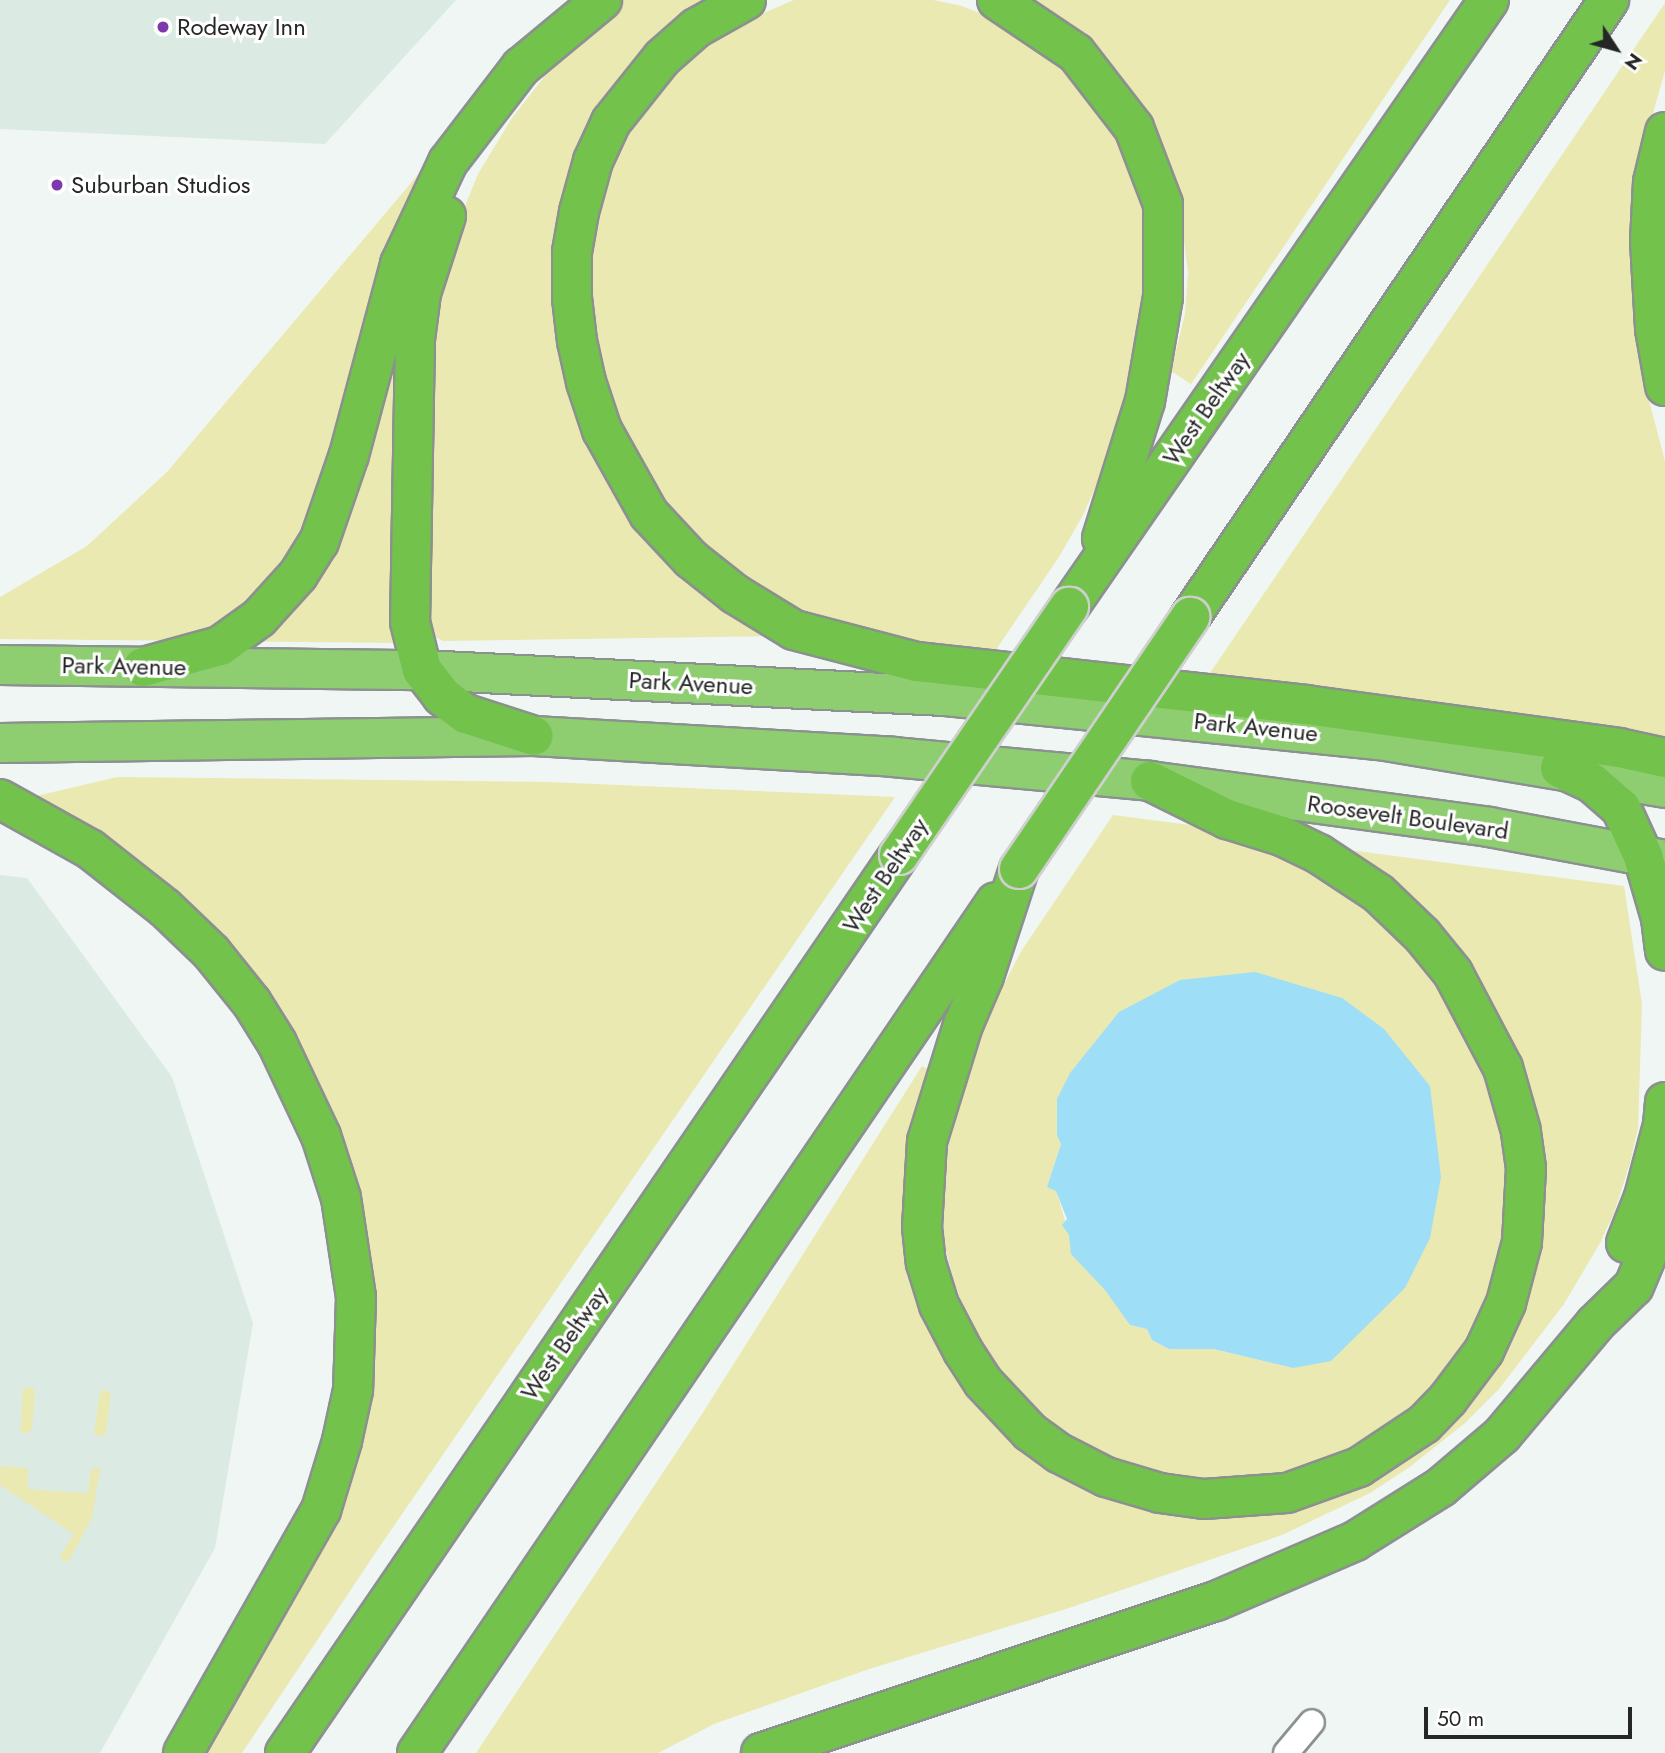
<!DOCTYPE html>
<style>
body{margin:0}
#map{position:relative;width:1665px;height:1753px;overflow:hidden;background:#f0f6f3;font-family:Jost,sans-serif}
div>[style]{position:absolute}
.built>*{inset:0;background:#dceae4}
.green>*{inset:0;background:#e9e9b1}
.water>*{inset:0;background:#9edef6}
.roads{filter:drop-shadow(2px 0 #8b918e) drop-shadow(-2px 0 #8b918e) drop-shadow(0 2px #8b918e) drop-shadow(0 -2px #8b918e)}
.minor>*{height:24px;margin:-12px;padding:0 12px;transform-origin:12px;border-radius:12px;background:#fff}
.trunk>*{height:38px;margin:-19px;padding:0 19px;transform-origin:19px;border-radius:19px;background:#8ece70}
.motorway>*{height:38px;margin:-19px;padding:0 19px;transform-origin:19px;border-radius:19px;background:#72c24c}
.bridges{filter:drop-shadow(2px 0 #cfcfcf) drop-shadow(-2px 0 #cfcfcf) drop-shadow(0 2px #cfcfcf) drop-shadow(0 -2px #cfcfcf)}
.motorway-bridge>*{height:38px;margin:-19px;padding:0 19px;transform-origin:19px;border-radius:19px;background:#72c24c}
.dots>*{width:19px;height:19px;translate:-50% -50%;box-sizing:border-box;border:4px solid #fff;border-radius:50%}
span{translate:-50% -50%;white-space:nowrap;text-align:center;line-height:1.15;-webkit-text-stroke:6px #fff;paint-order:stroke}
.poi-label{font-size:24px;color:#252726}
.left{translate:0 -50%;text-align:left}
.street-label{font-size:24px;color:#252726}
.north{position:absolute;left:1581px;top:14px;width:70px;height:70px;-webkit-text-stroke:5px #fff;paint-order:stroke;rotate:126deg;font-size:19px;font-weight:700;line-height:28px;text-align:center;color:#252726}
.north::after{content:'';display:block;margin:auto;width:24px;height:32px;background:#252726;clip-path:polygon(50% 0,100% 100%,50% 72%,0 100%)}
.scale{position:absolute;left:1424px;top:1707px;width:208px;height:32px;box-sizing:border-box;border:4px solid #252726;border-top:0;padding-left:9px;font-size:21px;line-height:24px;white-space:nowrap;color:#252726;-webkit-text-stroke:5px #fff;paint-order:stroke}
</style>
<div id="map">
<div class="built">
<div style="clip-path:polygon(0 0,456px 0,325px 144px,0 129px)"></div>
<div style="clip-path:polygon(0 875px,27px 878px,172px 1077px,253px 1323px,215px 1548px,100px 1753px,0 1753px)"></div>
</div>
<div class="green">
<div style="clip-path:polygon(625px 0,726px 0,573px 181px,590px 428px,777px 636px,443px 641px,434px 636px,428px 622px,434px 310px,459px 221px,478px 174px,512px 118px,548px 72px,589px 30px)"></div>
<div style="clip-path:polygon(794px 0,933px 0,962px 6px,996px 20px,1036px 43px,1094px 95px,1144px 186px,1155px 277px,1125px 421px,1083px 515px,1059px 557px,993px 654px,821px 628px,718px 568px,636px 468px,602px 381px,588px 282px,593px 225px,618px 145px,638px 112px,683px 62px,743px 22px)"></div>
<div style="clip-path:polygon(1022px 0,1450px 0,1191px 384px,1171px 371px,1185px 314px,1188px 272px,1181px 218px)"></div>
<div style="clip-path:polygon(1665px 3px,1665px 71px,1643px 148px,1634px 219px,1633px 294px,1641px 370px,1665px 461px,1665px 747px,1208px 676px)"></div>
<div style="clip-path:polygon(427px 164px,397px 643px,0 639px,0 597px,87px 546px,167px 472px)"></div>
<div style="clip-path:polygon(117px 777px,547px 782px,895px 797px,376px 1552px,242px 1753px,195px 1753px,362px 1417px,307px 1074px,32px 797px)"></div>
<div style="clip-path:polygon(evenodd,1113px 815px,1213px 828px,1255px 840px,1389px 914px,1475px 1028px,1510px 1151px,1502px 1273px,1453px 1373px,1391px 1433px,1307px 1472px,1210px 1483px,1143px 1471px,1106px 1456px,1047px 1419px,1021px 1395px,998px 1368px,972px 1329px,954px 1282px,944px 1242px,944px 1193px,947px 1151px,970px 1064px,996px 999px,1022px 950px,1113px 815px,1061px 1144px,1293px 1368px,1214px 1349px,1169px 1349px,1152px 1340px,1147px 1329px,1130px 1325px,1069px 1234px,1056px 1190px,1047px 1187px,1061px 1144px)"></div>
<div style="clip-path:polygon(1349px 850px,1624px 886px,1642px 1004px,1638px 1128px,1630px 1163px,1614px 1213px,1600px 1243px,1564px 1304px,1499px 1389px,1465px 1423px,1411px 1466px,1370px 1493px,1282px 1535px,1069px 1608px,866px 1670px,714px 1724px,658px 1753px,476px 1753px,702px 1414px,922px 1066px,936px 1075px,910px 1206px,1030px 1442px,1277px 1508px,1483px 1377px,1528px 1103px,1342px 852px)"></div>
<div style="clip-path:polygon(32px 1387px,35px 1390px,32px 1430px,24px 1434px,20px 1432px,23px 1388px)"></div>
<div style="clip-path:polygon(103px 1389px,111px 1394px,106px 1433px,102px 1437px,94px 1434px,100px 1391px)"></div>
<div style="clip-path:polygon(0 1466px,28px 1468px,28px 1489px,88px 1493px,91px 1469px,97px 1467px,100px 1470px,92px 1518px,69px 1561px,62px 1561px,60px 1556px,74px 1534px,0 1485px)"></div>
</div>
<div class="water">
<div style="clip-path:polygon(1255px 972px,1342px 998px,1384px 1029px,1430px 1086px,1441px 1177px,1430px 1238px,1405px 1288px,1331px 1361px,1293px 1368px,1214px 1349px,1169px 1349px,1152px 1340px,1147px 1329px,1130px 1325px,1105px 1290px,1071px 1254px,1069px 1235px,1062px 1225px,1067px 1219px,1056px 1191px,1047px 1187px,1061px 1144px,1057px 1135px,1057px 1099px,1070px 1073px,1119px 1012px,1180px 980px)"></div>
</div>
<div class="roads">
<div class="minor">
<div style="left:1286px;top:1753px;width:40px;rotate:-50deg"></div>
</div>
<div class="trunk">
<div style="left:0;top:665px;width:422px;rotate:0.7deg"></div>
<div style="left:422px;top:670px;width:524px;rotate:2.85deg"></div>
<div style="left:945px;top:696px;width:436px;rotate:5.8deg"></div>
<div style="left:1379px;top:740px;width:290px;rotate:9.5deg"></div>
<div style="left:0;top:743px;width:534px;rotate:-0.75deg"></div>
<div style="left:534px;top:736px;width:360px;rotate:3.3deg"></div>
<div style="left:893px;top:757px;width:258px;rotate:5.3deg"></div>
<div style="left:1150px;top:781px;width:342px;rotate:7.7deg"></div>
<div style="left:1489px;top:827px;width:179px;rotate:10.6deg"></div>
</div>
<div class="motorway">
<div style="left:746px;top:0;width:57px;rotate:150.8deg"></div>
<div style="left:696px;top:28px;width:45px;rotate:138.6deg"></div>
<div style="left:662px;top:58px;width:82px;rotate:128.6deg"></div>
<div style="left:611px;top:122px;width:43px;rotate:114.8deg"></div>
<div style="left:593px;top:161px;width:53px;rotate:105.4deg"></div>
<div style="left:579px;top:212px;width:41px;rotate:99.9deg"></div>
<div style="left:572px;top:252px;width:46px;rotate:90deg"></div>
<div style="left:572px;top:298px;width:43px;rotate:83.4deg"></div>
<div style="left:577px;top:341px;width:42px;rotate:77.6deg"></div>
<div style="left:586px;top:382px;width:51px;rotate:71.6deg"></div>
<div style="left:602px;top:430px;width:96px;rotate:60.8deg"></div>
<div style="left:649px;top:514px;width:62px;rotate:47deg"></div>
<div style="left:691px;top:559px;width:56px;rotate:38.5deg"></div>
<div style="left:735px;top:594px;width:69px;rotate:31.4deg"></div>
<div style="left:794px;top:630px;width:127px;rotate:14.6deg"></div>
<div style="left:917px;top:662px;width:391px;rotate:6.3deg"></div>
<div style="left:1306px;top:705px;width:316px;rotate:7.8deg"></div>
<div style="left:1619px;top:748px;width:47px;rotate:12.3deg"></div>
<div style="left:997px;top:0;width:95px;rotate:33.9deg"></div>
<div style="left:1076px;top:53px;width:95px;rotate:52.3deg"></div>
<div style="left:1134px;top:128px;width:81px;rotate:69.1deg"></div>
<div style="left:1163px;top:204px;width:93px;rotate:90deg"></div>
<div style="left:1163px;top:297px;width:106px;rotate:99.8deg"></div>
<div style="left:1145px;top:401px;width:144px;rotate:107.4deg"></div>
<div style="left:1665px;top:132px;width:51px;rotate:103.5deg"></div>
<div style="left:1653px;top:182px;width:59px;rotate:92.9deg"></div>
<div style="left:1650px;top:241px;width:88px;rotate:86.7deg"></div>
<div style="left:1655px;top:329px;width:58px;rotate:80deg"></div>
<div style="left:446px;top:216px;width:81px;rotate:108deg"></div>
<div style="left:421px;top:293px;width:46px;rotate:97.4deg"></div>
<div style="left:415px;top:339px;width:283px;rotate:91deg"></div>
<div style="left:410px;top:622px;width:49px;rotate:76deg"></div>
<div style="left:422px;top:670px;width:33px;rotate:52deg"></div>
<div style="left:442px;top:696px;width:30px;rotate:37deg"></div>
<div style="left:466px;top:714px;width:71px;rotate:17.9deg"></div>
<div style="left:1069px;top:607px;width:738px;rotate:-55.32deg"></div>
<div style="left:1190px;top:617px;width:746px;rotate:-55.82deg"></div>
<div style="left:143px;top:667px;width:80px;rotate:-15.3deg"></div>
<div style="left:220px;top:646px;width:48px;rotate:-35.7deg"></div>
<div style="left:259px;top:618px;width:58px;rotate:-47.8deg"></div>
<div style="left:298px;top:575px;width:39px;rotate:-58deg"></div>
<div style="left:319px;top:542px;width:92px;rotate:-71deg"></div>
<div style="left:349px;top:455px;width:198px;rotate:-75deg"></div>
<div style="left:400px;top:264px;width:113px;rotate:-64.8deg"></div>
<div style="left:448px;top:162px;width:120px;rotate:-52.5deg"></div>
<div style="left:521px;top:67px;width:105px;rotate:-39.6deg"></div>
<div style="left:1560px;top:768px;width:35px;rotate:25deg"></div>
<div style="left:1592px;top:783px;width:38px;rotate:41deg"></div>
<div style="left:1621px;top:808px;width:53px;rotate:65.4deg"></div>
<div style="left:1643px;top:856px;width:65px;rotate:73.8deg"></div>
<div style="left:1661px;top:918px;width:33px;rotate:83deg"></div>
<div style="left:0;top:799px;width:103px;rotate:29.1deg"></div>
<div style="left:90px;top:849px;width:95px;rotate:38.2deg"></div>
<div style="left:165px;top:908px;width:64px;rotate:43.7deg"></div>
<div style="left:211px;top:952px;width:65px;rotate:51.2deg"></div>
<div style="left:252px;top:1003px;width:47px;rotate:58deg"></div>
<div style="left:277px;top:1043px;width:103px;rotate:64.7deg"></div>
<div style="left:321px;top:1136px;width:65px;rotate:72.1deg"></div>
<div style="left:341px;top:1198px;width:100px;rotate:81.4deg"></div>
<div style="left:356px;top:1297px;width:93px;rotate:91.8deg"></div>
<div style="left:353px;top:1390px;width:52px;rotate:102.2deg"></div>
<div style="left:342px;top:1441px;width:72px;rotate:106.9deg"></div>
<div style="left:321px;top:1510px;width:279px;rotate:119.6deg"></div>
<div style="left:1019px;top:869px;width:113px;rotate:108.1deg"></div>
<div style="left:984px;top:976px;width:53px;rotate:113.2deg"></div>
<div style="left:963px;top:1025px;width:121px;rotate:107.2deg"></div>
<div style="left:927px;top:1141px;width:86px;rotate:93.3deg"></div>
<div style="left:922px;top:1227px;width:36px;rotate:84deg"></div>
<div style="left:926px;top:1263px;width:44px;rotate:72.8deg"></div>
<div style="left:939px;top:1305px;width:52px;rotate:62.4deg"></div>
<div style="left:963px;top:1351px;width:37px;rotate:57deg"></div>
<div style="left:983px;top:1382px;width:69px;rotate:46.8deg"></div>
<div style="left:1030px;top:1432px;width:36px;rotate:36deg"></div>
<div style="left:1059px;top:1453px;width:53px;rotate:27.1deg"></div>
<div style="left:1106px;top:1477px;width:56px;rotate:16.5deg"></div>
<div style="left:1160px;top:1493px;width:44px;rotate:7.8deg"></div>
<div style="left:1204px;top:1499px;width:83px;rotate:-4.1deg"></div>
<div style="left:1287px;top:1493px;width:77px;rotate:-19.9deg"></div>
<div style="left:1359px;top:1467px;width:78px;rotate:-33.5deg"></div>
<div style="left:1424px;top:1424px;width:35px;rotate:-46deg"></div>
<div style="left:1448px;top:1399px;width:60px;rotate:-53.1deg"></div>
<div style="left:1484px;top:1351px;width:53px;rotate:-65.4deg"></div>
<div style="left:1506px;top:1303px;width:63px;rotate:-75.3deg"></div>
<div style="left:1522px;top:1242px;width:74px;rotate:-86.9deg"></div>
<div style="left:1526px;top:1168px;width:37px;rotate:-98deg"></div>
<div style="left:1521px;top:1131px;width:66px;rotate:-105.9deg"></div>
<div style="left:1503px;top:1068px;width:107px;rotate:-117.8deg"></div>
<div style="left:1453px;top:973px;width:49px;rotate:-129.2deg"></div>
<div style="left:1422px;top:935px;width:61px;rotate:-136.3deg"></div>
<div style="left:1378px;top:893px;width:71px;rotate:-146.5deg"></div>
<div style="left:1319px;top:854px;width:41px;rotate:-154.1deg"></div>
<div style="left:1282px;top:836px;width:58px;rotate:-162.8deg"></div>
<div style="left:1227px;top:819px;width:86px;rotate:-153.7deg"></div>
<div style="left:1626px;top:1243px;width:49px;rotate:-68.6deg"></div>
<div style="left:1644px;top:1197px;width:74px;rotate:-75.2deg"></div>
<div style="left:1663px;top:1125px;width:23px;rotate:-85deg"></div>
<div style="left:285px;top:1753px;width:1088px;rotate:-55.64deg"></div>
<div style="left:417px;top:1753px;width:1029px;rotate:-55.77deg"></div>
<div style="left:761px;top:1753px;width:480px;rotate:-18.5deg"></div>
<div style="left:1216px;top:1601px;width:151px;rotate:-23.3deg"></div>
<div style="left:1355px;top:1541px;width:102px;rotate:-32.1deg"></div>
<div style="left:1441px;top:1487px;width:80px;rotate:-40.4deg"></div>
<div style="left:1502px;top:1435px;width:145px;rotate:-50deg"></div>
<div style="left:1595px;top:1324px;width:54px;rotate:-44.3deg"></div>
<div style="left:1634px;top:1286px;width:80px;rotate:-67.3deg"></div>
</div>
</div>
<div class="bridges">
<div class="motorway-bridge">
<div style="left:899px;top:855px;width:301px;rotate:-55.6deg"></div>
<div style="left:1019px;top:869px;width:305px;rotate:-55.8deg"></div>
</div>
</div>
<div class="dots">
<div style="left:163px;top:27px;background:#7c39ac"></div>
<div style="left:57px;top:185px;background:#7c39ac"></div>
</div>
<div class="poi-label">
<span class="left" style="left:177px;top:27px">Rodeway Inn</span>
<span class="left" style="left:71px;top:185px">Suburban Studios</span>
</div>
<div class="street-label">
<span style="left:1206px;top:408px;rotate:-55deg">West Beltway</span>
<span style="left:124px;top:666px;rotate:1deg">Park Avenue</span>
<span style="left:691px;top:683px;rotate:3deg">Park Avenue</span>
<span style="left:1256px;top:727px;rotate:6deg">Park Avenue</span>
<span style="left:1408px;top:817px;rotate:8deg">Roosevelt Boulevard</span>
<span style="left:885px;top:875px;rotate:-56deg">West Beltway</span>
<span style="left:564px;top:1343px;rotate:-55deg">West Beltway</span>
</div>
<div class="north">N</div>
<div class="scale">50 m</div>
</div>
